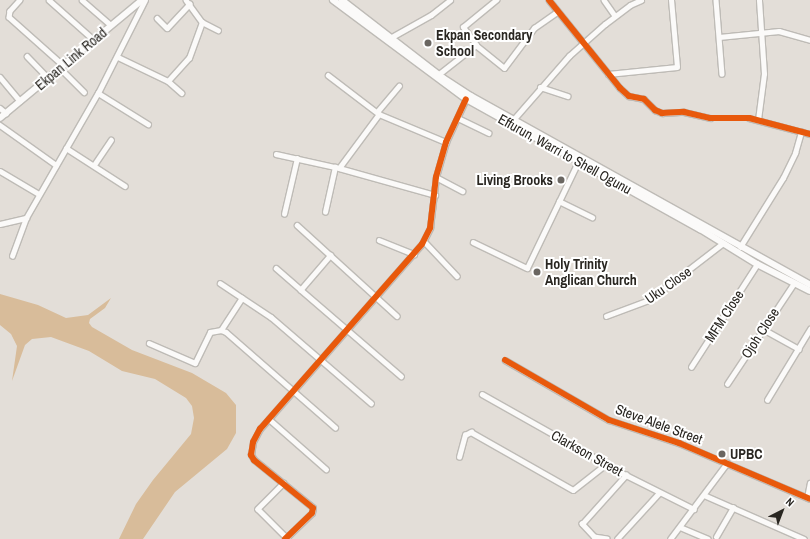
<!DOCTYPE html>
<style>
body{margin:0}
#map{position:relative;width:810px;height:539px;overflow:hidden;background:#e3ded8;font-family:"Archivo Narrow",sans-serif}
div>[style]{position:absolute}
.water>*{inset:0;background:#d8bc9a}
.roads{filter:drop-shadow(1px 0 #bebbb6) drop-shadow(-1px 0 #bebbb6) drop-shadow(0 1px #bebbb6) drop-shadow(0 -1px #bebbb6)}
.minor>*{height:4.5px;margin:-2.25px;padding:0 2.25px;transform-origin:2.25px;border-radius:2.25px;background:#fbfaf9}
.tertiary>*{height:5.5px;margin:-2.75px;padding:0 2.75px;transform-origin:2.75px;border-radius:2.75px;background:#fbfaf9}
.secondary>*{height:6px;margin:-3px;padding:0 3px;transform-origin:3px;border-radius:3px;background:#fbfaf9}
.cycleway>*{height:6px;margin:-3px;padding:0 3px;transform-origin:3px;border-radius:3px;background:#e8590c}
.dots>*{width:11px;height:11px;translate:-50% -50%;box-sizing:border-box;border:2px solid #fff;border-radius:50%}
span{translate:-50% -50%;white-space:nowrap;text-align:center;line-height:1.15;-webkit-text-stroke:4px #fff;paint-order:stroke}
.poi-label{font-size:14px;color:#292621;font-weight:700}
.left{translate:0 -50%;text-align:left}
.right{translate:-100% -50%;text-align:right}
.street-label{font-size:14px;color:#292621}
.north{position:absolute;left:762px;top:491px;width:40px;height:40px;-webkit-text-stroke:3px #fff;paint-order:stroke;rotate:42deg;font-size:11px;font-weight:700;line-height:16px;text-align:center;color:#292621}
.north::after{content:'';display:block;margin:auto;width:14px;height:18px;background:#292621;clip-path:polygon(50% 0,100% 100%,50% 72%,0 100%)}
</style>
<div id="map">
<div class="water">
<div style="clip-path:polygon(0 294px,38px 305px,66px 318px,88px 315px,111px 298px,105px 308px,90px 319px,89px 323px,92px 327px,132px 350px,192px 373px,226px 393px,236px 405px,236px 433px,227px 449px,175px 492px,143px 539px,119px 539px,136px 504px,153px 480px,191px 434px,194px 418px,192px 406px,186px 398px,155px 379px,122px 371px,89px 351px,51px 337px,32px 339px,25px 345px,12px 381px,17px 346px,11px 334px,0 325px)"></div>
</div>
<div class="roads">
<div class="minor">
<div style="left:20px;top:0;width:15px;rotate:132deg"></div>
<div style="left:10px;top:11px;width:6px;rotate:99deg"></div>
<div style="left:9px;top:17px;width:72px;rotate:41.6deg"></div>
<div style="left:49px;top:0;width:60px;rotate:41.6deg"></div>
<div style="left:82px;top:0;width:38px;rotate:41deg"></div>
<div style="left:186px;top:0;width:27px;rotate:54deg"></div>
<div style="left:202px;top:22px;width:18px;rotate:27deg"></div>
<div style="left:549px;top:0;width:113px;rotate:51.1deg"></div>
<div style="left:620px;top:88px;width:12px;rotate:42deg"></div>
<div style="left:629px;top:96px;width:15px;rotate:11deg"></div>
<div style="left:644px;top:99px;width:16px;rotate:45deg"></div>
<div style="left:655px;top:110px;width:8px;rotate:23deg"></div>
<div style="left:662px;top:113px;width:22px;rotate:-3deg"></div>
<div style="left:684px;top:112px;width:27px;rotate:13deg"></div>
<div style="left:710px;top:118px;width:39px"></div>
<div style="left:749px;top:118px;width:63px;rotate:14.7deg"></div>
<div style="left:604px;top:0;width:19px;rotate:55deg"></div>
<div style="left:716px;top:0;width:74px;rotate:85.4deg"></div>
<div style="left:157px;top:18px;width:14px;rotate:45deg"></div>
<div style="left:167px;top:28px;width:33px;rotate:-47deg"></div>
<div style="left:719px;top:37px;width:60px;rotate:-5.7deg"></div>
<div style="left:779px;top:31px;width:32px;rotate:16deg"></div>
<div style="left:390px;top:38px;width:47px;rotate:-29.3deg"></div>
<div style="left:431px;top:15px;width:24px;rotate:-38deg"></div>
<div style="left:476px;top:45px;width:36px;rotate:39deg"></div>
<div style="left:504px;top:68px;width:50px;rotate:-53.1deg"></div>
<div style="left:534px;top:28px;width:28px;rotate:-35deg"></div>
<div style="left:27px;top:56px;width:30px;rotate:46deg"></div>
<div style="left:118px;top:57px;width:55px;rotate:25.6deg"></div>
<div style="left:168px;top:81px;width:18px;rotate:41deg"></div>
<div style="left:60px;top:68px;width:34px;rotate:45deg"></div>
<div style="left:439px;top:74px;width:47px;rotate:-38.1deg"></div>
<div style="left:476px;top:45px;width:22px;rotate:-126deg"></div>
<div style="left:463px;top:27px;width:43px;rotate:-39.3deg"></div>
<div style="left:608px;top:74px;width:69px;rotate:-5.8deg"></div>
<div style="left:677px;top:67px;width:67px;rotate:-95.1deg"></div>
<div style="left:328px;top:75px;width:64px;rotate:37.4deg"></div>
<div style="left:379px;top:114px;width:73px;rotate:22.7deg"></div>
<div style="left:0;top:77px;width:31px;rotate:50deg"></div>
<div style="left:168px;top:81px;width:31px;rotate:-48deg"></div>
<div style="left:189px;top:58px;width:38px;rotate:-70deg"></div>
<div style="left:540px;top:87px;width:29px;rotate:18deg"></div>
<div style="left:98px;top:93px;width:59px;rotate:31.8deg"></div>
<div style="left:0;top:108px;width:8px;rotate:40deg"></div>
<div style="left:377px;top:112px;width:34px;rotate:-50deg"></div>
<div style="left:458px;top:118px;width:34px;rotate:26deg"></div>
<div style="left:514px;top:119px;width:84px;rotate:-48.9deg"></div>
<div style="left:569px;top:56px;width:48px;rotate:-41.6deg"></div>
<div style="left:605px;top:24px;width:31px;rotate:-37deg"></div>
<div style="left:630px;top:5px;width:12px;rotate:-24deg"></div>
<div style="left:758px;top:120px;width:46px;rotate:-82.6deg"></div>
<div style="left:764px;top:74px;width:74px;rotate:-93.9deg"></div>
<div style="left:0;top:125px;width:69px;rotate:35.5deg"></div>
<div style="left:66px;top:148px;width:70px;rotate:32.8deg"></div>
<div style="left:276px;top:154px;width:65px;rotate:12.5deg"></div>
<div style="left:339px;top:168px;width:100px;rotate:15.7deg"></div>
<div style="left:94px;top:165px;width:30px;rotate:-56deg"></div>
<div style="left:339px;top:168px;width:67px;rotate:-53.5deg"></div>
<div style="left:0;top:171px;width:45px;rotate:30.5deg"></div>
<div style="left:436px;top:177px;width:30px;rotate:28deg"></div>
<div style="left:559px;top:201px;width:37px;rotate:26deg"></div>
<div style="left:325px;top:212px;width:46px;rotate:-77.5deg"></div>
<div style="left:284px;top:214px;width:57px;rotate:-76.9deg"></div>
<div style="left:0;top:224px;width:27px;rotate:-13deg"></div>
<div style="left:297px;top:225px;width:135px;rotate:42.3deg"></div>
<div style="left:379px;top:240px;width:38px;rotate:22deg"></div>
<div style="left:424px;top:241px;width:48px;rotate:46.7deg"></div>
<div style="left:473px;top:242px;width:60px;rotate:25.7deg"></div>
<div style="left:527px;top:268px;width:118px;rotate:-64.3deg"></div>
<div style="left:740px;top:247px;width:81px;rotate:-58.1deg"></div>
<div style="left:783px;top:178px;width:28px;rotate:-64deg"></div>
<div style="left:795px;top:153px;width:22px;rotate:-74deg"></div>
<div style="left:331px;top:255px;width:46px;rotate:130.6deg"></div>
<div style="left:301px;top:290px;width:132px;rotate:40.7deg"></div>
<div style="left:12px;top:256px;width:40px;rotate:-69.8deg"></div>
<div style="left:26px;top:218px;width:144px;rotate:-60.1deg"></div>
<div style="left:98px;top:93px;width:104px;rotate:-63.2deg"></div>
<div style="left:276px;top:268px;width:33px;rotate:41deg"></div>
<div style="left:220px;top:283px;width:61px;rotate:33.7deg"></div>
<div style="left:271px;top:317px;width:132px;rotate:40.7deg"></div>
<div style="left:606px;top:316px;width:46px;rotate:-20.4deg"></div>
<div style="left:649px;top:300px;width:93px;rotate:-37.6deg"></div>
<div style="left:763px;top:329px;width:41px;rotate:29.1deg"></div>
<div style="left:221px;top:330px;width:38px;rotate:-57deg"></div>
<div style="left:149px;top:343px;width:50px;rotate:23.5deg"></div>
<div style="left:195px;top:363px;width:34px;rotate:-64deg"></div>
<div style="left:210px;top:332px;width:11px;rotate:-10deg"></div>
<div style="left:221px;top:330px;width:5px;rotate:22deg"></div>
<div style="left:226px;top:332px;width:145px;rotate:41.1deg"></div>
<div style="left:505px;top:360px;width:120px;rotate:30deg"></div>
<div style="left:609px;top:420px;width:74px;rotate:18.2deg"></div>
<div style="left:679px;top:443px;width:142px;rotate:23.1deg"></div>
<div style="left:691px;top:367px;width:122px;rotate:-57.3deg"></div>
<div style="left:727px;top:384px;width:121px;rotate:-56.4deg"></div>
<div style="left:482px;top:394px;width:165px;rotate:29.4deg"></div>
<div style="left:626px;top:475px;width:76px;rotate:26.6deg"></div>
<div style="left:767px;top:400px;width:83px;rotate:-58.8deg"></div>
<div style="left:269px;top:419px;width:76px;rotate:41.3deg"></div>
<div style="left:459px;top:457px;width:23px;rotate:-75deg"></div>
<div style="left:465px;top:435px;width:7px;rotate:-27deg"></div>
<div style="left:471px;top:432px;width:117px;rotate:29.6deg"></div>
<div style="left:573px;top:490px;width:42px;rotate:-38.2deg"></div>
<div style="left:284px;top:483px;width:37px;rotate:135deg"></div>
<div style="left:258px;top:509px;width:42px;rotate:45deg"></div>
<div style="left:704px;top:495px;width:109px;rotate:23.7deg"></div>
<div style="left:807px;top:498px;width:15px;rotate:-79deg"></div>
<div style="left:680px;top:527px;width:30px;rotate:23deg"></div>
<div style="left:716px;top:537px;width:34px;rotate:-60deg"></div>
<div style="left:285px;top:539px;width:37px;rotate:-44deg"></div>
<div style="left:312px;top:513px;width:5px;rotate:-79deg"></div>
<div style="left:313px;top:508px;width:76px;rotate:-140.9deg"></div>
<div style="left:254px;top:460px;width:6px;rotate:-121deg"></div>
<div style="left:251px;top:455px;width:13px;rotate:-81deg"></div>
<div style="left:253px;top:442px;width:15px;rotate:-62deg"></div>
<div style="left:260px;top:429px;width:246px;rotate:-48.8deg"></div>
<div style="left:422px;top:244px;width:18px;rotate:-63deg"></div>
<div style="left:430px;top:228px;width:51px;rotate:-83.3deg"></div>
<div style="left:436px;top:177px;width:36px;rotate:-74deg"></div>
<div style="left:446px;top:142px;width:47px;rotate:-65.1deg"></div>
<div style="left:607px;top:539px;width:13px;rotate:-171deg"></div>
<div style="left:594px;top:537px;width:18px;rotate:-133deg"></div>
<div style="left:582px;top:524px;width:66px;rotate:-48.1deg"></div>
<div style="left:617px;top:539px;width:62px;rotate:-47.6deg"></div>
<div style="left:670px;top:539px;width:95px;rotate:-53.1deg"></div>
</div>
<div class="tertiary">
<div style="left:0;top:118px;width:185px;rotate:-39.7deg"></div>
</div>
<div class="secondary">
<div style="left:333px;top:0;width:166px;rotate:36.7deg"></div>
<div style="left:466px;top:99px;width:268px;rotate:29.1deg"></div>
<div style="left:700px;top:229px;width:67px;rotate:31.6deg"></div>
<div style="left:757px;top:264px;width:59px;rotate:27deg"></div>
<div style="left:342px;top:0;width:128px;rotate:37.7deg"></div>
<div style="left:443px;top:78px;width:33px;rotate:33deg"></div>
<div style="left:471px;top:96px;width:388px;rotate:29.1deg"></div>
</div>
</div>
<div class="cycleway">
<div style="left:549px;top:0;width:113px;rotate:51.1deg"></div>
<div style="left:620px;top:88px;width:12px;rotate:42deg"></div>
<div style="left:629px;top:96px;width:15px;rotate:11deg"></div>
<div style="left:644px;top:99px;width:16px;rotate:45deg"></div>
<div style="left:655px;top:110px;width:8px;rotate:23deg"></div>
<div style="left:662px;top:113px;width:22px;rotate:-3deg"></div>
<div style="left:684px;top:112px;width:27px;rotate:13deg"></div>
<div style="left:710px;top:118px;width:39px"></div>
<div style="left:749px;top:118px;width:63px;rotate:14.7deg"></div>
<div style="left:505px;top:360px;width:120px;rotate:30deg"></div>
<div style="left:609px;top:420px;width:74px;rotate:18.2deg"></div>
<div style="left:679px;top:443px;width:142px;rotate:23.1deg"></div>
<div style="left:285px;top:539px;width:37px;rotate:-44deg"></div>
<div style="left:312px;top:513px;width:5px;rotate:-79deg"></div>
<div style="left:313px;top:508px;width:76px;rotate:-140.9deg"></div>
<div style="left:254px;top:460px;width:6px;rotate:-121deg"></div>
<div style="left:251px;top:455px;width:13px;rotate:-81deg"></div>
<div style="left:253px;top:442px;width:15px;rotate:-62deg"></div>
<div style="left:260px;top:429px;width:246px;rotate:-48.8deg"></div>
<div style="left:422px;top:244px;width:18px;rotate:-63deg"></div>
<div style="left:430px;top:228px;width:51px;rotate:-83.3deg"></div>
<div style="left:436px;top:177px;width:36px;rotate:-74deg"></div>
<div style="left:446px;top:142px;width:47px;rotate:-65.1deg"></div>
</div>
<div class="dots">
<div style="left:428px;top:43px;background:#6a6661"></div>
<div style="left:561px;top:180px;background:#6a6661"></div>
<div style="left:537px;top:272px;background:#6a6661"></div>
<div style="left:722px;top:454px;background:#6a6661"></div>
</div>
<div class="poi-label">
<span class="left" style="left:436px;top:43px">Ekpan Secondary<br>School</span>
<span class="right" style="left:553px;top:180px">Living Brooks</span>
<span class="left" style="left:545px;top:272px">Holy Trinity<br>Anglican Church</span>
<span class="left" style="left:730px;top:454px">UPBC</span>
</div>
<div class="street-label">
<span style="left:71px;top:59px;rotate:-40deg">Ekpan Link Road</span>
<span style="left:565px;top:154px;rotate:29deg">Effurun, Warri to Shell Ogunu</span>
<span style="left:668px;top:285px;rotate:-35deg">Uku Close</span>
<span style="left:724px;top:316px;rotate:-57deg">MFM Close</span>
<span style="left:760px;top:333px;rotate:-57deg">Ojoh Close</span>
<span style="left:659px;top:424px;rotate:20deg">Steve Alele Street</span>
<span style="left:587px;top:453px;rotate:29deg">Clarkson Street</span>
</div>
<div class="north">N</div>
</div>
